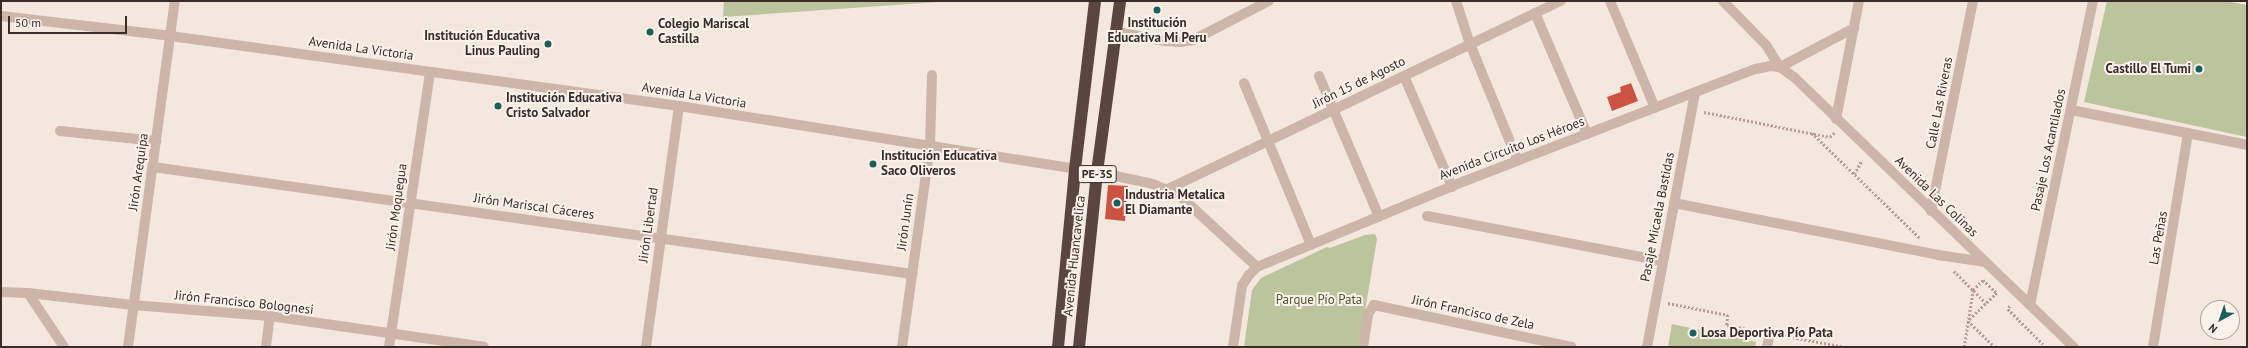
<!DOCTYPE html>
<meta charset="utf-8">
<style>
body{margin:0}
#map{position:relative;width:2248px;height:348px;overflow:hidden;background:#f4e7de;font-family:"PT Sans",sans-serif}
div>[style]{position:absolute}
.green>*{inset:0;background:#bcc49d}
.building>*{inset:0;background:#cc5344}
.path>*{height:2.5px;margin-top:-1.25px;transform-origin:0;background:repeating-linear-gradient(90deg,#b99f93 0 2px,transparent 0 4px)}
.minor>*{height:10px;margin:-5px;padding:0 5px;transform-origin:5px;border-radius:5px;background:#cdb5a9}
.highway>*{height:12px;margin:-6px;padding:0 6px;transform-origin:6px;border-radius:6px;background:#5b4540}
.dots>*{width:11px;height:11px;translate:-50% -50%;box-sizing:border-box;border:2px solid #fbf2eb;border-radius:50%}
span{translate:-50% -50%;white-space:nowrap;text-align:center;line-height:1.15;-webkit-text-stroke:4px #fbf2eb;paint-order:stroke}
.shield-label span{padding:1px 3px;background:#fbf2eb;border:1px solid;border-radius:3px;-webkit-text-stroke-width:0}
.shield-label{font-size:12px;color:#3a2c29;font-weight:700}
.poi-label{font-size:13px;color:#3a2c29;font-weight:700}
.left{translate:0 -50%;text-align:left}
.right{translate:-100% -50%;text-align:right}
.street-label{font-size:13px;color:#3a2c29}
.park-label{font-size:13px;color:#4f5a2b}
.frame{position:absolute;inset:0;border:2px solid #3a2c29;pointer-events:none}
.north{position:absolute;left:2200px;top:300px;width:40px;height:40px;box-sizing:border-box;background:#fbf2eb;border:1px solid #aea39d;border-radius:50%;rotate:220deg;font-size:11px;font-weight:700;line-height:16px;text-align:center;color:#3a2c29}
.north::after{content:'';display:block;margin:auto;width:14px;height:18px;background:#1c5e5a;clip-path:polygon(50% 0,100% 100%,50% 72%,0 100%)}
.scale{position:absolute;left:8px;top:16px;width:119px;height:18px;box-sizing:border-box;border:2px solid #3a2c29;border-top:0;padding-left:5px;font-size:12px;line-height:14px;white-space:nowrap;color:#3a2c29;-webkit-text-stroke:3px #fbf2eb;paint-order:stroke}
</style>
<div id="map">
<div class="green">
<div style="clip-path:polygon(724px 1px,953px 1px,723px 17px)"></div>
<div style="clip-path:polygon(2107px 1px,2225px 1px,2247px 5px,2247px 137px,2084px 102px)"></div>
<div style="clip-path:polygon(1375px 234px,1377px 239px,1359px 347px,1244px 347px,1252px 290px,1261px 278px,1327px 247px,1330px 248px,1365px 235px)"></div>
<div style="clip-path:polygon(1672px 324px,1756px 342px,1755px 347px,1668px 347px)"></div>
</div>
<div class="building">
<div style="clip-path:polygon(1631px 83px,1638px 101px,1612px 111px,1607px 97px,1621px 92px,1620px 87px)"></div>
<div style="clip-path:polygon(1108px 185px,1128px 186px,1125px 221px,1105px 219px)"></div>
</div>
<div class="path">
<div style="left:1704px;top:112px;width:128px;rotate:11.2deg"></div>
<div style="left:1830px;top:137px;width:6px;rotate:-45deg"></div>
<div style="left:1812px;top:133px;width:151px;rotate:44.2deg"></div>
<div style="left:1854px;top:174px;width:16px;rotate:-60deg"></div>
<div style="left:1954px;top:271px;width:45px;rotate:45deg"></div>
<div style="left:1668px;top:303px;width:61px;rotate:11.3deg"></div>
<div style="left:1728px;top:315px;width:10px;rotate:96deg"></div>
<div style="left:1727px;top:325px;width:32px;rotate:11deg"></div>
<div style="left:2010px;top:306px;width:4px;rotate:124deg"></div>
<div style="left:2008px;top:309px;width:52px;rotate:45deg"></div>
<div style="left:1781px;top:335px;width:65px;rotate:10.6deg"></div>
<div style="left:1964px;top:347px;width:58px;rotate:-81deg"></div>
<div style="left:1973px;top:290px;width:14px;rotate:-45deg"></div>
<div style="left:1983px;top:280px;width:19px;rotate:43deg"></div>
<div style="left:1997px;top:293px;width:40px;rotate:136deg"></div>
<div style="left:1968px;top:321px;width:37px;rotate:44deg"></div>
</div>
<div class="minor">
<div style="left:1456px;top:1px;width:45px;rotate:72deg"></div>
<div style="left:1470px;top:44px;width:126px;rotate:67.7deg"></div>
<div style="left:1610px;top:1px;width:116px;rotate:67.2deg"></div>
<div style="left:1723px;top:1px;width:62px;rotate:45.7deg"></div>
<div style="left:1766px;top:45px;width:26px;rotate:58deg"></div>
<div style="left:1535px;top:13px;width:132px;rotate:66.7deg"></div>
<div style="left:1px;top:16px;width:170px;rotate:6.7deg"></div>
<div style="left:170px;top:36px;width:514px;rotate:7.83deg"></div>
<div style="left:679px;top:106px;width:423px;rotate:9deg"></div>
<div style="left:1097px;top:172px;width:57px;rotate:12.1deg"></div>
<div style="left:1153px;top:184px;width:28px;rotate:23deg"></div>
<div style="left:1179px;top:195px;width:106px;rotate:42.7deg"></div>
<div style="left:1117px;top:32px;width:49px;rotate:10.6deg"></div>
<div style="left:1165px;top:41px;width:16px;rotate:4deg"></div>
<div style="left:1181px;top:42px;width:12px;rotate:-9deg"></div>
<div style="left:1193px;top:40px;width:85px;rotate:-27.2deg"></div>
<div style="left:1780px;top:67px;width:84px;rotate:-27.8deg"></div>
<div style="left:1319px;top:76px;width:153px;rotate:66.9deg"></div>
<div style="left:1404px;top:76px;width:121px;rotate:66.6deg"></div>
<div style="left:1244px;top:83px;width:175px;rotate:67.5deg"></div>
<div style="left:2071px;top:110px;width:179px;rotate:11.2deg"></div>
<div style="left:1836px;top:119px;width:120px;rotate:-79deg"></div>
<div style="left:60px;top:131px;width:97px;rotate:5.9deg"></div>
<div style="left:153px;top:167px;width:767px;rotate:8.02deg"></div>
<div style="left:1168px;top:189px;width:436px;rotate:-25.6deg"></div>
<div style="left:1674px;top:203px;width:269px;rotate:11.1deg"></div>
<div style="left:1938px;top:255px;width:48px;rotate:8.5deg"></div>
<div style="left:1931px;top:211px;width:214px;rotate:-78.7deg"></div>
<div style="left:1427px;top:216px;width:240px;rotate:10.8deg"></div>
<div style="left:1px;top:292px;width:27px;rotate:2deg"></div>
<div style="left:28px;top:293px;width:106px;rotate:6.5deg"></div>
<div style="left:133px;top:305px;width:137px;rotate:4.6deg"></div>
<div style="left:270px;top:316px;width:216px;rotate:8.2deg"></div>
<div style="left:28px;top:293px;width:65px;rotate:56.3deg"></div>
<div style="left:2030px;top:305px;width:310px;rotate:-78.3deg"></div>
<div style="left:128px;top:347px;width:349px;rotate:-82.3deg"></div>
<div style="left:266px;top:347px;width:31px;rotate:-83deg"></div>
<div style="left:389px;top:347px;width:278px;rotate:-81.5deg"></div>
<div style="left:646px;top:347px;width:243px;rotate:-82.2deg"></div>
<div style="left:902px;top:347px;width:203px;rotate:-82.1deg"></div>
<div style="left:930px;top:146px;width:71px;rotate:-88.4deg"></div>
<div style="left:1233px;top:347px;width:62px;rotate:-81.6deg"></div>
<div style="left:1242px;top:286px;width:13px;rotate:-58deg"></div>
<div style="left:1249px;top:275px;width:11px;rotate:-45deg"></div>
<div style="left:1257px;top:267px;width:225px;rotate:-22.5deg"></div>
<div style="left:1465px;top:181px;width:312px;rotate:-21.1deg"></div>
<div style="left:1756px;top:69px;width:14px;rotate:-12deg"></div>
<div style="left:1770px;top:66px;width:10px;rotate:6deg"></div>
<div style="left:1780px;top:67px;width:17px;rotate:36deg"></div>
<div style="left:1794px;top:77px;width:389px;rotate:44deg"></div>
<div style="left:1363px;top:347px;width:33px;rotate:-81deg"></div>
<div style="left:1368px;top:314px;width:11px;rotate:-56deg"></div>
<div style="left:1374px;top:305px;width:202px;rotate:12deg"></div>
<div style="left:1647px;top:347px;width:259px;rotate:-79.3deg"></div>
<div style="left:1767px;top:347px;width:14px;rotate:-78deg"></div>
<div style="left:2153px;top:347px;width:217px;rotate:-80.7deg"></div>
</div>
<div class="highway">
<div style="left:1058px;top:347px;width:179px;rotate:-84.5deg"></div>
<div style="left:1075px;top:169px;width:169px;rotate:-83.2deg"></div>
<div style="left:1079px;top:347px;width:176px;rotate:-84.1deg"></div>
<div style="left:1097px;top:172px;width:173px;rotate:-82.3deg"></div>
</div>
<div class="dots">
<div style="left:1157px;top:10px;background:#1c5e5a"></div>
<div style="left:650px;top:32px;background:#1c5e5a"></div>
<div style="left:548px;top:44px;background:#1c5e5a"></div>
<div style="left:2199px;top:69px;background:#1c5e5a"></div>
<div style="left:498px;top:106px;background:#1c5e5a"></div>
<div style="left:873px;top:164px;background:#1c5e5a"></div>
<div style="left:1117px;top:203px;background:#1c5e5a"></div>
<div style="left:1693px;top:333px;background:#1c5e5a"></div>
</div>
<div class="shield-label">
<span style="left:1097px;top:174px">PE-3S</span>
</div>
<div class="poi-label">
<span style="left:1157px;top:31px">Institución<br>Educativa Mi Peru</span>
<span class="left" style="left:658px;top:32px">Colegio Mariscal<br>Castilla</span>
<span class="right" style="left:540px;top:44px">Institución Educativa<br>Linus Pauling</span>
<span class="right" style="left:2191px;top:69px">Castillo El Tumi</span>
<span class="left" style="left:506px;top:106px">Institución Educativa<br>Cristo Salvador</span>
<span class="left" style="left:881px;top:164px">Institución Educativa<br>Saco Oliveros</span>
<span class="left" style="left:1125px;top:203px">Industria Metalica<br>El Diamante</span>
<span class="left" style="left:1701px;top:333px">Losa Deportiva Pío Pata</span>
</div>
<div class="street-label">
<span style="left:361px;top:49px;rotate:8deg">Avenida La Victoria</span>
<span style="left:1359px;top:83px;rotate:-26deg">Jirón 15 de Agosto</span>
<span style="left:694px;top:96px;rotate:9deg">Avenida La Victoria</span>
<span style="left:1940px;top:103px;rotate:-79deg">Calle Las Riveras</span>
<span style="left:1512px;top:149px;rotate:-21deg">Avenida Circuito Los Héroes</span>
<span style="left:2049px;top:150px;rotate:-78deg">Pasaje Los Acantilados</span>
<span style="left:139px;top:172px;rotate:-82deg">Jirón Arequipa</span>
<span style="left:1936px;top:197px;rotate:44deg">Avenida Las Colinas</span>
<span style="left:397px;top:207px;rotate:-82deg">Jirón Moquegua</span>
<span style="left:534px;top:207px;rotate:8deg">Jirón Mariscal Cáceres</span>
<span style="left:1658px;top:217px;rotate:-79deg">Pasaje Micaela Bastidas</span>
<span style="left:906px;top:222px;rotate:-82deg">Jirón Junín</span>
<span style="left:649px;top:225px;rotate:-82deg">Jirón Libertad</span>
<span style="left:2159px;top:238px;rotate:-80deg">Las Peñas</span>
<span style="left:1075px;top:256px;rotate:-84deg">Avenida Huancavelica</span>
<span style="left:244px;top:303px;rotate:6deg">Jirón Francisco Bolognesi</span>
<span style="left:1473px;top:313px;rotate:12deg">Jirón Francisco de Zela</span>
</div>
<div class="park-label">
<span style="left:1319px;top:300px">Parque Pío Pata</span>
</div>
<div class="frame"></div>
<div class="north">N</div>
<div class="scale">50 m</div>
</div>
